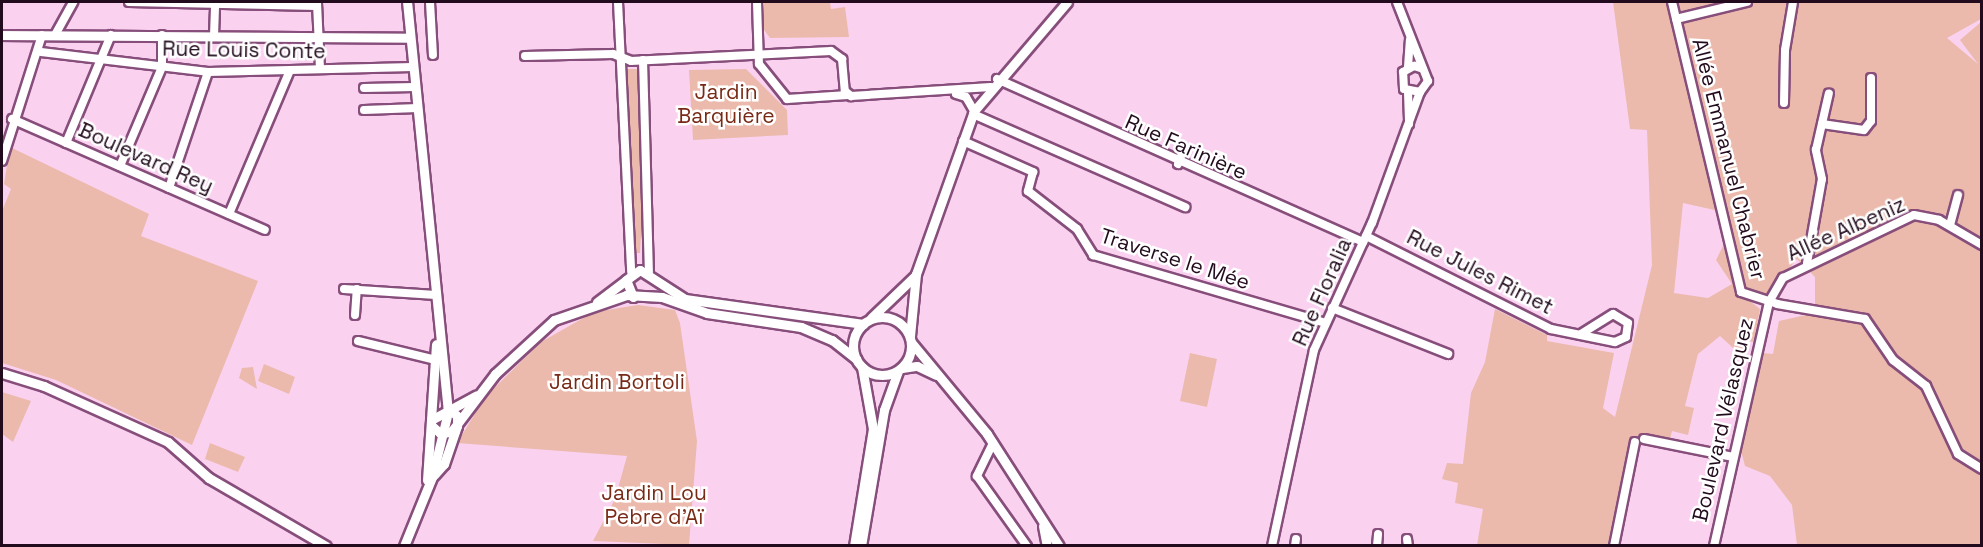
<!DOCTYPE html>
<meta charset="utf-8">
<style>
body{margin:0}
#map{position:relative;width:1983px;height:547px;overflow:hidden;background:#fad2f0;font-family:"Space Grotesk",sans-serif}
div>[style]{position:absolute}
.green>*{inset:0;background:#ebbaad}
.roads{filter:drop-shadow(2px 0 #874e7b) drop-shadow(-2px 0 #874e7b) drop-shadow(0 2px #874e7b) drop-shadow(0 -2px #874e7b)}
.minor>*{height:8px;margin:-4px;padding:0 4px;transform-origin:4px;border-radius:4px;background:#fff}
.tertiary>*{height:9px;margin:-4.5px;padding:0 4.5px;transform-origin:4.5px;border-radius:4.5px;background:#fff}
.tertiary>.ring{margin:-4.5px;padding:0;box-sizing:content-box;background:none;border:9px solid #fff;border-radius:50%}
span{translate:-50% -50%;white-space:nowrap;text-align:center;line-height:1.15;-webkit-text-stroke:5px #fff;paint-order:stroke}
.street-label{font-size:21px;color:#220b1d}
.park-label{font-size:21px;color:#782a16}
.frame{position:absolute;inset:0;border:3px solid #220b1d;pointer-events:none}
</style>
<div id="map">
<div class="green">
<div style="clip-path:polygon(764px 2px,830px 2px,831px 9px,845px 7px,849px 37px,770px 38px,764px 30px)"></div>
<div style="clip-path:polygon(1613px 2px,1669px 2px,1719px 211px,1683px 203px,1674px 293px,1708px 298px,1732px 284px,1716px 260px,1725px 242px,1737px 291px,1760px 309px,1754px 342px,1748px 341px,1743px 357px,1720px 336px,1698px 354px,1685px 406px,1694px 408px,1688px 435px,1672px 431px,1670px 439px,1643px 434px,1636px 440px,1611px 545px,1477px 545px,1483px 509px,1455px 503px,1458px 483px,1442px 479px,1447px 463px,1463px 464px,1471px 393px,1485px 362px,1495px 309px,1547px 335px,1547px 341px,1614px 353px,1603px 408px,1615px 417px,1652px 265px,1647px 130px,1630px 129px)"></div>
<div style="clip-path:polygon(1678px 2px,1981px 2px,1981px 19px,1947px 38px,1978px 64px,1960px 40px,1981px 22px,1981px 545px,1797px 545px,1792px 505px,1770px 476px,1745px 466px,1740px 447px,1763px 353px,1773px 354px,1779px 321px,1815px 313px,1815px 277px,1797px 259px,1763px 299px,1742px 284px)"></div>
<div style="clip-path:polygon(623px 69px,639px 69px,643px 202px,640px 253px,635px 253px)"></div>
<div style="clip-path:polygon(746px 69px,787px 110px,788px 135px,693px 140px,689px 70px)"></div>
<div style="clip-path:polygon(10px 147px,149px 214px,141px 236px,258px 281px,192px 445px,56px 380px,2px 363px,2px 211px,11px 189px,4px 184px)"></div>
<div style="clip-path:polygon(638px 305px,675px 310px,680px 323px,697px 441px,689px 545px,593px 541px,615px 499px,627px 456px,457px 443px,486px 396px,541px 342px,594px 312px)"></div>
<div style="clip-path:polygon(1190px 353px,1217px 359px,1207px 407px,1180px 401px)"></div>
<div style="clip-path:polygon(264px 364px,295px 377px,289px 394px,258px 381px)"></div>
<div style="clip-path:polygon(253px 367px,257px 389px,239px 378px,242px 368px)"></div>
<div style="clip-path:polygon(2px 392px,31px 401px,13px 442px,2px 434px)"></div>
<div style="clip-path:polygon(210px 443px,245px 457px,238px 472px,205px 459px)"></div>
</div>
<div class="roads">
<div class="minor">
<div style="left:129px;top:2px;width:188px;rotate:1.2deg"></div>
<div style="left:430px;top:2px;width:53px;rotate:86.8deg"></div>
<div style="left:618px;top:2px;width:270px;rotate:87.2deg"></div>
<div style="left:757px;top:2px;width:62px;rotate:88.2deg"></div>
<div style="left:759px;top:64px;width:45px;rotate:51.3deg"></div>
<div style="left:787px;top:99px;width:61px;rotate:-3.8deg"></div>
<div style="left:1397px;top:2px;width:85px;rotate:68.6deg"></div>
<div style="left:1428px;top:81px;width:14px;rotate:126deg"></div>
<div style="left:1420px;top:92px;width:16px;rotate:-169deg"></div>
<div style="left:1404px;top:89px;width:17px;rotate:-93deg"></div>
<div style="left:1403px;top:72px;width:13px;rotate:-29deg"></div>
<div style="left:1414px;top:66px;width:9px;rotate:18deg"></div>
<div style="left:1672px;top:2px;width:298px;rotate:76.6deg"></div>
<div style="left:1741px;top:292px;width:38px;rotate:18deg"></div>
<div style="left:1777px;top:304px;width:89px;rotate:9.7deg"></div>
<div style="left:1865px;top:319px;width:50px;rotate:55.7deg"></div>
<div style="left:1893px;top:360px;width:42px;rotate:38.2deg"></div>
<div style="left:1926px;top:386px;width:75px;rotate:64.8deg"></div>
<div style="left:1958px;top:454px;width:28px;rotate:32deg"></div>
<div style="left:317px;top:3px;width:66px;rotate:87.4deg"></div>
<div style="left:1676px;top:19px;width:73px;rotate:-13.5deg"></div>
<div style="left:55px;top:35px;width:38px;rotate:-61deg"></div>
<div style="left:214px;top:36px;width:29px;rotate:-88deg"></div>
<div style="left:41px;top:52px;width:168px;rotate:6.8deg"></div>
<div style="left:208px;top:72px;width:205px;rotate:-1.4deg"></div>
<div style="left:525px;top:56px;width:88px;rotate:-1.3deg"></div>
<div style="left:613px;top:54px;width:19px;rotate:21deg"></div>
<div style="left:631px;top:61px;width:200px;rotate:-2.9deg"></div>
<div style="left:831px;top:51px;width:14px;rotate:36deg"></div>
<div style="left:842px;top:59px;width:32px;rotate:85deg"></div>
<div style="left:845px;top:91px;width:8px;rotate:40deg"></div>
<div style="left:851px;top:96px;width:140px;rotate:-3.7deg"></div>
<div style="left:643px;top:60px;width:212px;rotate:88.4deg"></div>
<div style="left:1408px;top:67px;width:27px;rotate:-86deg"></div>
<div style="left:997px;top:79px;width:401px;rotate:24deg"></div>
<div style="left:364px;top:88px;width:51px;rotate:-1.1deg"></div>
<div style="left:1408px;top:92px;width:32px;rotate:88deg"></div>
<div style="left:956px;top:94px;width:10px;rotate:17deg"></div>
<div style="left:966px;top:97px;width:16px;rotate:60deg"></div>
<div style="left:1784px;top:103px;width:53px;rotate:-88.9deg"></div>
<div style="left:1785px;top:50px;width:49px;rotate:-80.5deg"></div>
<div style="left:364px;top:110px;width:54px;rotate:-2.1deg"></div>
<div style="left:973px;top:114px;width:232px;rotate:23.7deg"></div>
<div style="left:12px;top:119px;width:276px;rotate:23.7deg"></div>
<div style="left:1822px;top:124px;width:42px;rotate:8.1deg"></div>
<div style="left:1864px;top:130px;width:11px;rotate:-52deg"></div>
<div style="left:1871px;top:121px;width:43px;rotate:-90deg"></div>
<div style="left:963px;top:141px;width:77px;rotate:23.9deg"></div>
<div style="left:1033px;top:172px;width:20px;rotate:105deg"></div>
<div style="left:1028px;top:191px;width:62px;rotate:37.8deg"></div>
<div style="left:1077px;top:229px;width:31px;rotate:58deg"></div>
<div style="left:1093px;top:255px;width:242px;rotate:16.3deg"></div>
<div style="left:66px;top:143px;width:117px;rotate:-67.4deg"></div>
<div style="left:2px;top:161px;width:132px;rotate:-72.4deg"></div>
<div style="left:1178px;top:164px;width:14px;rotate:-69deg"></div>
<div style="left:120px;top:166px;width:108px;rotate:-67deg"></div>
<div style="left:162px;top:67px;width:32px;rotate:-90deg"></div>
<div style="left:169px;top:188px;width:122px;rotate:-71.4deg"></div>
<div style="left:229px;top:214px;width:156px;rotate:-67deg"></div>
<div style="left:1950px;top:225px;width:31px;rotate:-75deg"></div>
<div style="left:1366px;top:236px;width:207px;rotate:26.7deg"></div>
<div style="left:1551px;top:329px;width:65px;rotate:11.5deg"></div>
<div style="left:1615px;top:342px;width:12px;rotate:-24deg"></div>
<div style="left:1626px;top:337px;width:14px;rotate:-82deg"></div>
<div style="left:1628px;top:323px;width:17px;rotate:-149deg"></div>
<div style="left:1613px;top:314px;width:39px;rotate:148deg"></div>
<div style="left:1807px;top:263px;width:85px;rotate:-79.9deg"></div>
<div style="left:1822px;top:179px;width:30px;rotate:-102deg"></div>
<div style="left:1816px;top:150px;width:58px;rotate:-77.2deg"></div>
<div style="left:344px;top:289px;width:92px;rotate:3.7deg"></div>
<div style="left:1332px;top:308px;width:125px;rotate:21.6deg"></div>
<div style="left:355px;top:315px;width:26px;rotate:-86deg"></div>
<div style="left:358px;top:341px;width:76px;rotate:13.7deg"></div>
<div style="left:1644px;top:439px;width:91px;rotate:11.4deg"></div>
<div style="left:993px;top:443px;width:37px;rotate:116deg"></div>
<div style="left:977px;top:476px;width:86px;rotate:54.5deg"></div>
<div style="left:1407px;top:539px;width:7px;rotate:82deg"></div>
<div style="left:1272px;top:546px;width:200px;rotate:-77.9deg"></div>
<div style="left:1314px;top:350px;width:140px;rotate:-65.5deg"></div>
<div style="left:1372px;top:223px;width:140px;rotate:-69.9deg"></div>
<div style="left:1295px;top:546px;width:7px;rotate:-82deg"></div>
<div style="left:1377px;top:546px;width:12px;rotate:-85deg"></div>
<div style="left:1614px;top:546px;width:106px;rotate:-78.6deg"></div>
<div style="left:1714px;top:546px;width:250px;rotate:-77.3deg"></div>
<div style="left:1769px;top:302px;width:28px;rotate:-60deg"></div>
<div style="left:1783px;top:278px;width:145px;rotate:-25.7deg"></div>
<div style="left:1914px;top:215px;width:25px;rotate:11deg"></div>
<div style="left:1939px;top:220px;width:50px;rotate:30.2deg"></div>
</div>
<div class="tertiary">
<div style="left:2px;top:35px;width:407px;rotate:0.4deg"></div>
<div style="left:633px;top:297px;width:18px;rotate:-112deg"></div>
<div style="left:626px;top:280px;width:17px;rotate:-36deg"></div>
<div style="left:640px;top:270px;width:54px;rotate:32.8deg"></div>
<div style="left:685px;top:299px;width:180px;rotate:8deg"></div>
<div style="left:597px;top:302px;width:36px;rotate:-37deg"></div>
<div class="ring" style="left:853px;top:317px;width:49px;height:49px"></div>
<div style="left:871px;top:318px;width:61px;rotate:-43.7deg"></div>
<div style="left:910px;top:336px;width:62px;rotate:-84.5deg"></div>
<div style="left:916px;top:274px;width:173px;rotate:-70.4deg"></div>
<div style="left:974px;top:111px;width:143px;rotate:-49.5deg"></div>
<div style="left:911px;top:342px;width:119px;rotate:50.4deg"></div>
<div style="left:987px;top:434px;width:133px;rotate:57.3deg"></div>
<div style="left:902px;top:368px;width:15px;rotate:-8deg"></div>
<div style="left:917px;top:366px;width:21px;rotate:25deg"></div>
<div style="left:2px;top:373px;width:44px;rotate:17.2deg"></div>
<div style="left:44px;top:386px;width:136px;rotate:24.3deg"></div>
<div style="left:168px;top:442px;width:55px;rotate:41.3deg"></div>
<div style="left:209px;top:478px;width:135px;rotate:30.2deg"></div>
<div style="left:431px;top:420px;width:52px;rotate:-28.5deg"></div>
<div style="left:431px;top:425px;width:12px;rotate:42deg"></div>
<div style="left:440px;top:433px;width:11px;rotate:-5deg"></div>
<div style="left:451px;top:432px;width:73px;rotate:-52.8deg"></div>
<div style="left:495px;top:374px;width:80px;rotate:-42.5deg"></div>
<div style="left:554px;top:320px;width:76px;rotate:-19.1deg"></div>
<div style="left:626px;top:295px;width:36px;rotate:3deg"></div>
<div style="left:662px;top:297px;width:48px;rotate:19.6deg"></div>
<div style="left:707px;top:313px;width:95px;rotate:8.5deg"></div>
<div style="left:801px;top:327px;width:34px;rotate:23deg"></div>
<div style="left:832px;top:340px;width:31px;rotate:38deg"></div>
<div style="left:434px;top:475px;width:15px;rotate:-48deg"></div>
<div style="left:444px;top:464px;width:40px;rotate:-71.1deg"></div>
<div style="left:457px;top:426px;width:10px;rotate:-90deg"></div>
<div style="left:457px;top:416px;width:13px;rotate:-135deg"></div>
<div style="left:427px;top:480px;width:136px;rotate:-86.2deg"></div>
<div style="left:1043px;top:526px;width:20px;rotate:79deg"></div>
<div style="left:404px;top:546px;width:74px;rotate:-67.9deg"></div>
<div style="left:432px;top:477px;width:67px;rotate:-76.2deg"></div>
<div style="left:448px;top:412px;width:412px;rotate:-95.7deg"></div>
<div style="left:854px;top:546px;width:119px;rotate:-80.8deg"></div>
<div style="left:873px;top:429px;width:63px;rotate:-100.1deg"></div>
<div style="left:861px;top:546px;width:138px;rotate:-80.4deg"></div>
<div style="left:884px;top:410px;width:41px;rotate:-70.3deg"></div>
</div>
</div>
<div class="street-label">
<span style="left:244px;top:50px;rotate:1deg">Rue Louis Conte</span>
<span style="left:1186px;top:147px;rotate:24deg">Rue Farinière</span>
<span style="left:146px;top:158px;rotate:24deg">Boulevard Rey</span>
<span style="left:1729px;top:159px;rotate:76deg">Allée Emmanuel Chabrier</span>
<span style="left:1846px;top:229px;rotate:-24deg">Allée Albeniz</span>
<span style="left:1175px;top:259px;rotate:18deg">Traverse le Mée</span>
<span style="left:1480px;top:272px;rotate:27deg">Rue Jules Rimet</span>
<span style="left:1322px;top:292px;rotate:-66deg">Rue Floralia</span>
<span style="left:1723px;top:420px;rotate:-77deg">Boulevard Vélasquez</span>
</div>
<div class="park-label">
<span style="left:726px;top:104px">Jardin<br>Barquière</span>
<span style="left:617px;top:382px">Jardin Bortoli</span>
<span style="left:654px;top:505px">Jardin Lou<br>Pebre d'Aï</span>
</div>
<div class="frame"></div>
</div>
